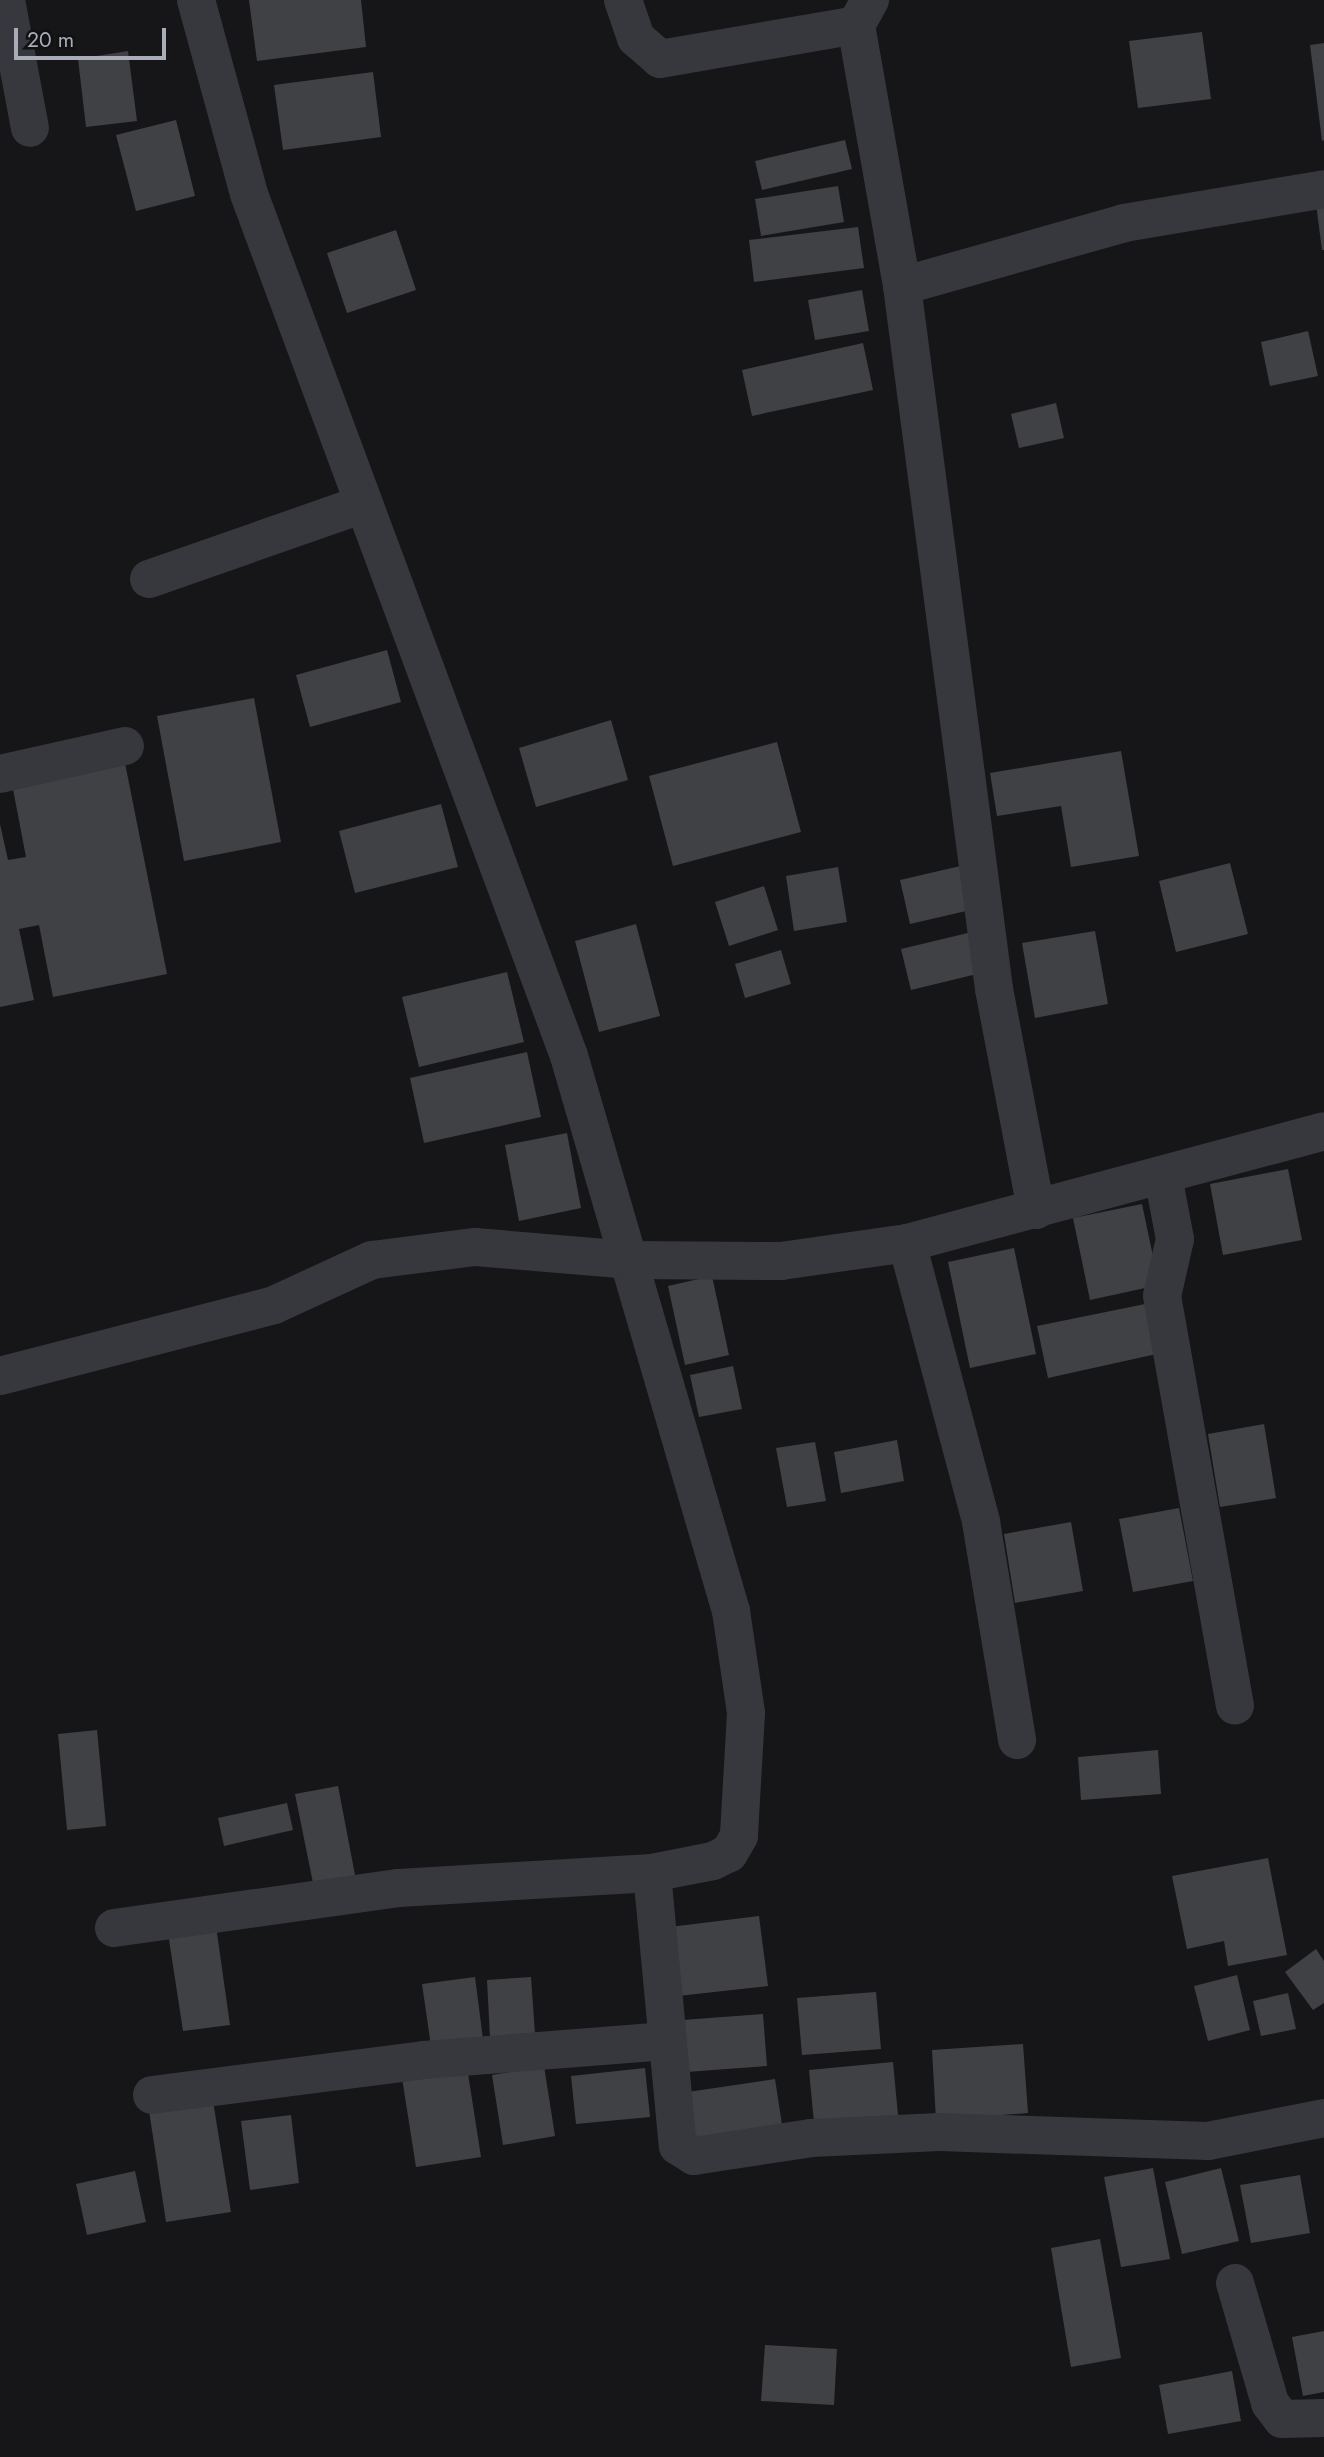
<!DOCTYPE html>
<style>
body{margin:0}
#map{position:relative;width:1324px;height:2457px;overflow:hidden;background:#161618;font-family:Jost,sans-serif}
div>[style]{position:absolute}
.building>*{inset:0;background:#404145}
.street>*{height:38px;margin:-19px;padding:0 19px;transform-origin:19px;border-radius:19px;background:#37383d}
span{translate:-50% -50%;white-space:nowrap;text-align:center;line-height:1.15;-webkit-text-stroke:7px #111113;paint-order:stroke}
.scale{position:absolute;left:14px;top:28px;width:152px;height:32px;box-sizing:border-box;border:4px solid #a8adb8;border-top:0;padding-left:9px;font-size:21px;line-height:24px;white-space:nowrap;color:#a8adb8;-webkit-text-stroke:5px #111113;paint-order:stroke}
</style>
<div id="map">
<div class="building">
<div style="clip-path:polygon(249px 0,361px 0,366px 47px,257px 61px)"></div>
<div style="clip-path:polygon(1202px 32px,1211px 99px,1138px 108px,1129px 41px)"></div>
<div style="clip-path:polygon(1324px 43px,1324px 140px,1322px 141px,1310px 45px)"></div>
<div style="clip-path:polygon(128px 51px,137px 121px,86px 127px,78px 59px)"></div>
<div style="clip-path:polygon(373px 72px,381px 137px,283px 150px,274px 85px)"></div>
<div style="clip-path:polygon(176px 120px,195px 196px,136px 211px,116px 135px)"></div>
<div style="clip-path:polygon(845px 140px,852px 169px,762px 190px,755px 161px)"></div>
<div style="clip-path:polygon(838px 186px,844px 222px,761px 236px,755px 199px)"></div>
<div style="clip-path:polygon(1324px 202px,1324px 250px,1322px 250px,1316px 204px)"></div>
<div style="clip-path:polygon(858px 227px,864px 268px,754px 282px,749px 240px)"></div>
<div style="clip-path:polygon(396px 230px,416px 290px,347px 313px,327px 253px)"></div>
<div style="clip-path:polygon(862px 290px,869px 331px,815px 340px,808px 300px)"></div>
<div style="clip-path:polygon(1308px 331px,1318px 376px,1270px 386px,1261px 342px)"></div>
<div style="clip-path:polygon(863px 343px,873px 390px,752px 416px,742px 370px)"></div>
<div style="clip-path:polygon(1056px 403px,1064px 438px,1019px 448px,1011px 414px)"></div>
<div style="clip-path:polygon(387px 650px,401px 702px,310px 727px,296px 675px)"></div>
<div style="clip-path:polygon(254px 698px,281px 842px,184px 861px,157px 716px)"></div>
<div style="clip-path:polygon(611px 720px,628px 780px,536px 807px,519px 748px)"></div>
<div style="clip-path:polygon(777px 742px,801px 832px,673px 866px,649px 776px)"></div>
<div style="clip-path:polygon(1121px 751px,1139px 856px,1071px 867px,1061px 806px,997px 816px,990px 773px)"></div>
<div style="clip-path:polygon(125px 763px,167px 974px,53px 997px,39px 925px,19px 929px,34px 1000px,0 1007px,0 824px,8px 860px,26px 857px,12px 784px)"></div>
<div style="clip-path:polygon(441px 804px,458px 867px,355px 893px,339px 831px)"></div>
<div style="clip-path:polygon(1230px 863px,1248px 934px,1176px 952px,1159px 881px)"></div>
<div style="clip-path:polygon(969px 864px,979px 908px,910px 924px,900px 880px)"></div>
<div style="clip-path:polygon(838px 867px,847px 922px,794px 931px,786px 876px)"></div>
<div style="clip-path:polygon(764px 886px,778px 930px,729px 946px,715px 902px)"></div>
<div style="clip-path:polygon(636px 924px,660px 1016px,599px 1032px,575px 941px)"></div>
<div style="clip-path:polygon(1095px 931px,1108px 1004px,1035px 1018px,1022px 943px)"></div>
<div style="clip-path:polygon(972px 932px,981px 973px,911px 990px,901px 949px)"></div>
<div style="clip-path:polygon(781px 950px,791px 984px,745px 998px,735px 964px)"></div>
<div style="clip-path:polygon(507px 972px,524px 1042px,419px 1067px,402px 997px)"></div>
<div style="clip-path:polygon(527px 1052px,541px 1117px,424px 1143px,410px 1078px)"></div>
<div style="clip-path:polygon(567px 1133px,581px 1208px,519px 1221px,505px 1145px)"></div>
<div style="clip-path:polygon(1288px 1169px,1302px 1240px,1223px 1255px,1210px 1184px)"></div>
<div style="clip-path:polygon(1142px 1204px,1159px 1285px,1090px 1300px,1073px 1218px)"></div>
<div style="clip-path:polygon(1014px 1248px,1036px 1354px,970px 1368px,948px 1262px)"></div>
<div style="clip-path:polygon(712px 1276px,729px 1355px,685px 1365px,668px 1286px)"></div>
<div style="clip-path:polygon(1150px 1303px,1161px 1353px,1048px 1378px,1037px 1326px)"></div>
<div style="clip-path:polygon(733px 1366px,742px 1409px,699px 1417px,690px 1375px)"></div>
<div style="clip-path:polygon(1264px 1424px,1276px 1498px,1220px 1507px,1208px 1434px)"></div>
<div style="clip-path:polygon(897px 1440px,904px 1481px,841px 1493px,834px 1452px)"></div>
<div style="clip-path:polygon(815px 1442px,826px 1501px,787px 1507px,776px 1448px)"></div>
<div style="clip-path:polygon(1179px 1508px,1193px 1581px,1133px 1592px,1119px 1519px)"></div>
<div style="clip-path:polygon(1071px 1522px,1083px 1591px,1015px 1603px,1004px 1534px)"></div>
<div style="clip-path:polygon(97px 1730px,106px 1826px,67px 1830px,58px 1734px)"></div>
<div style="clip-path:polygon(1158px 1750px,1161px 1794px,1081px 1800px,1078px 1757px)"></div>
<div style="clip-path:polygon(338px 1786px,356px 1880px,314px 1888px,295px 1794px)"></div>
<div style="clip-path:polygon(287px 1803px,293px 1830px,224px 1846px,218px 1818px)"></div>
<div style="clip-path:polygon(1268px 1858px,1287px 1955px,1228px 1966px,1224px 1941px,1187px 1949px,1172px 1876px)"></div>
<div style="clip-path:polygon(759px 1916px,768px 1986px,678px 1996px,670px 1927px)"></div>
<div style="clip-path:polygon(216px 1926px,230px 2025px,183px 2031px,168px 1933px)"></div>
<div style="clip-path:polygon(1316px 1949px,1324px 1961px,1324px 2003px,1313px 2010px,1285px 1972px)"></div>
<div style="clip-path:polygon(1237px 1975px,1250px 2030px,1208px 2041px,1194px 1986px)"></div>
<div style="clip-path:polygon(475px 1977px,484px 2047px,432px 2053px,422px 1984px)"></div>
<div style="clip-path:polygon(531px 1977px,535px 2034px,490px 2037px,487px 1980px)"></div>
<div style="clip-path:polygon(876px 1992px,881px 2049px,802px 2055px,797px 1998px)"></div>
<div style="clip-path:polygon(1288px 1993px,1296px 2029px,1261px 2036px,1253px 2001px)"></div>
<div style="clip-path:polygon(763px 2014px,767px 2066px,673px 2073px,669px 2021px)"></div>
<div style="clip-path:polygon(1023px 2044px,1028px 2113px,936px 2120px,932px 2050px)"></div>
<div style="clip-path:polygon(893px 2062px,898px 2115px,814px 2123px,809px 2070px)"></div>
<div style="clip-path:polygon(544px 2066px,555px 2136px,503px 2145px,492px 2075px)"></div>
<div style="clip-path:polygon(467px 2067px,481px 2157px,416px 2167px,402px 2078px)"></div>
<div style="clip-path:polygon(645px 2068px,650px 2117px,576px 2124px,571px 2076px)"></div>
<div style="clip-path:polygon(775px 2079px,783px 2131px,689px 2145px,681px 2093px)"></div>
<div style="clip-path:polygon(212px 2095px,231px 2212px,166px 2222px,148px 2104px)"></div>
<div style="clip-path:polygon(291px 2115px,299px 2183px,250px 2190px,241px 2121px)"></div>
<div style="clip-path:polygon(1153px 2168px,1170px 2259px,1121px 2267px,1104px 2177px)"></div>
<div style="clip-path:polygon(1221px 2168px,1239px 2241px,1182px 2254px,1165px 2182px)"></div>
<div style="clip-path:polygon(135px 2171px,146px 2222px,87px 2235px,76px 2184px)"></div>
<div style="clip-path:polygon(1300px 2175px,1310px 2233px,1251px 2243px,1240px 2185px)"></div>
<div style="clip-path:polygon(1100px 2239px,1121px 2358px,1071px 2367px,1051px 2248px)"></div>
<div style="clip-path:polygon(1324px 2331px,1324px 2392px,1303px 2396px,1292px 2337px)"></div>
<div style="clip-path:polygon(765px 2345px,837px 2349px,834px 2405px,761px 2401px)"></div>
<div style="clip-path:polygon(1232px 2371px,1241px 2421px,1168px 2434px,1159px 2385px)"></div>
</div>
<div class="street">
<div style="left:6px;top:0;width:130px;rotate:79.4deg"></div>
<div style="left:196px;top:0;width:201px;rotate:74.7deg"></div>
<div style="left:249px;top:194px;width:919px;rotate:69.63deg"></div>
<div style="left:569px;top:1056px;width:578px;rotate:73.73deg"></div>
<div style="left:731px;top:1611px;width:103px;rotate:81.6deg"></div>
<div style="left:746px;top:1713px;width:123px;rotate:93.3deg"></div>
<div style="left:739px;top:1836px;width:20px;rotate:120deg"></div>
<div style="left:729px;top:1853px;width:18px;rotate:153deg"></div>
<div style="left:713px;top:1861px;width:62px;rotate:168.9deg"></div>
<div style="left:652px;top:1873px;width:274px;rotate:84.6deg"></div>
<div style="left:678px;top:2146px;width:19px;rotate:32deg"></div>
<div style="left:694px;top:2156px;width:118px;rotate:-8.7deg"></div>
<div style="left:811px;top:2138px;width:128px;rotate:-2.7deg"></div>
<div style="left:939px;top:2132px;width:269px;rotate:1.9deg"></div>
<div style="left:1208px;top:2141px;width:118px;rotate:-11.2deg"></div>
<div style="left:623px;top:0;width:40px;rotate:71.1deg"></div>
<div style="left:636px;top:38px;width:32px;rotate:41deg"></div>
<div style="left:660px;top:59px;width:199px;rotate:-9.8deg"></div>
<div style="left:870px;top:0;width:29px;rotate:119deg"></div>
<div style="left:856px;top:25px;width:265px;rotate:80deg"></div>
<div style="left:902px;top:286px;width:709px;rotate:82.54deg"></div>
<div style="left:994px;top:989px;width:225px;rotate:79.2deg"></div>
<div style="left:902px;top:286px;width:231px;rotate:-15.8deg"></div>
<div style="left:1124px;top:223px;width:203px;rotate:-9.6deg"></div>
<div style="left:149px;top:579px;width:227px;rotate:-19.3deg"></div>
<div style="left:0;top:774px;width:128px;rotate:-12.6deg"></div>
<div style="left:1163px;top:1176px;width:64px;rotate:79.2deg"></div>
<div style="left:1175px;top:1239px;width:58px;rotate:102.8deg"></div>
<div style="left:1162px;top:1296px;width:416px;rotate:79.9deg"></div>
<div style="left:907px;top:1243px;width:289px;rotate:75.1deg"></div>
<div style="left:981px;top:1522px;width:221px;rotate:80.6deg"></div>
<div style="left:0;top:1376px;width:283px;rotate:-14.5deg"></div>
<div style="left:274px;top:1305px;width:108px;rotate:-24.7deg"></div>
<div style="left:372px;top:1260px;width:104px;rotate:-7.2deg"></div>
<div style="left:475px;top:1247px;width:157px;rotate:4.8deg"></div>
<div style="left:631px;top:1260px;width:150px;rotate:0.4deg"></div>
<div style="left:781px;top:1261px;width:127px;rotate:-8.1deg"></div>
<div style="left:907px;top:1243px;width:432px;rotate:-15deg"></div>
<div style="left:114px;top:1928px;width:288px;rotate:-8deg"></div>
<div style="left:399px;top:1888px;width:253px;rotate:-3.4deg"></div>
<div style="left:152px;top:2095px;width:274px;rotate:-7.3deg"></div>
<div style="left:424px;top:2060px;width:243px;rotate:-4.5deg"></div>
<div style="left:1235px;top:2283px;width:125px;rotate:73.7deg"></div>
<div style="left:1270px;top:2403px;width:20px;rotate:53deg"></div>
<div style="left:1282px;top:2419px;width:42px;rotate:-1.4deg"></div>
</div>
<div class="scale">20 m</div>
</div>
